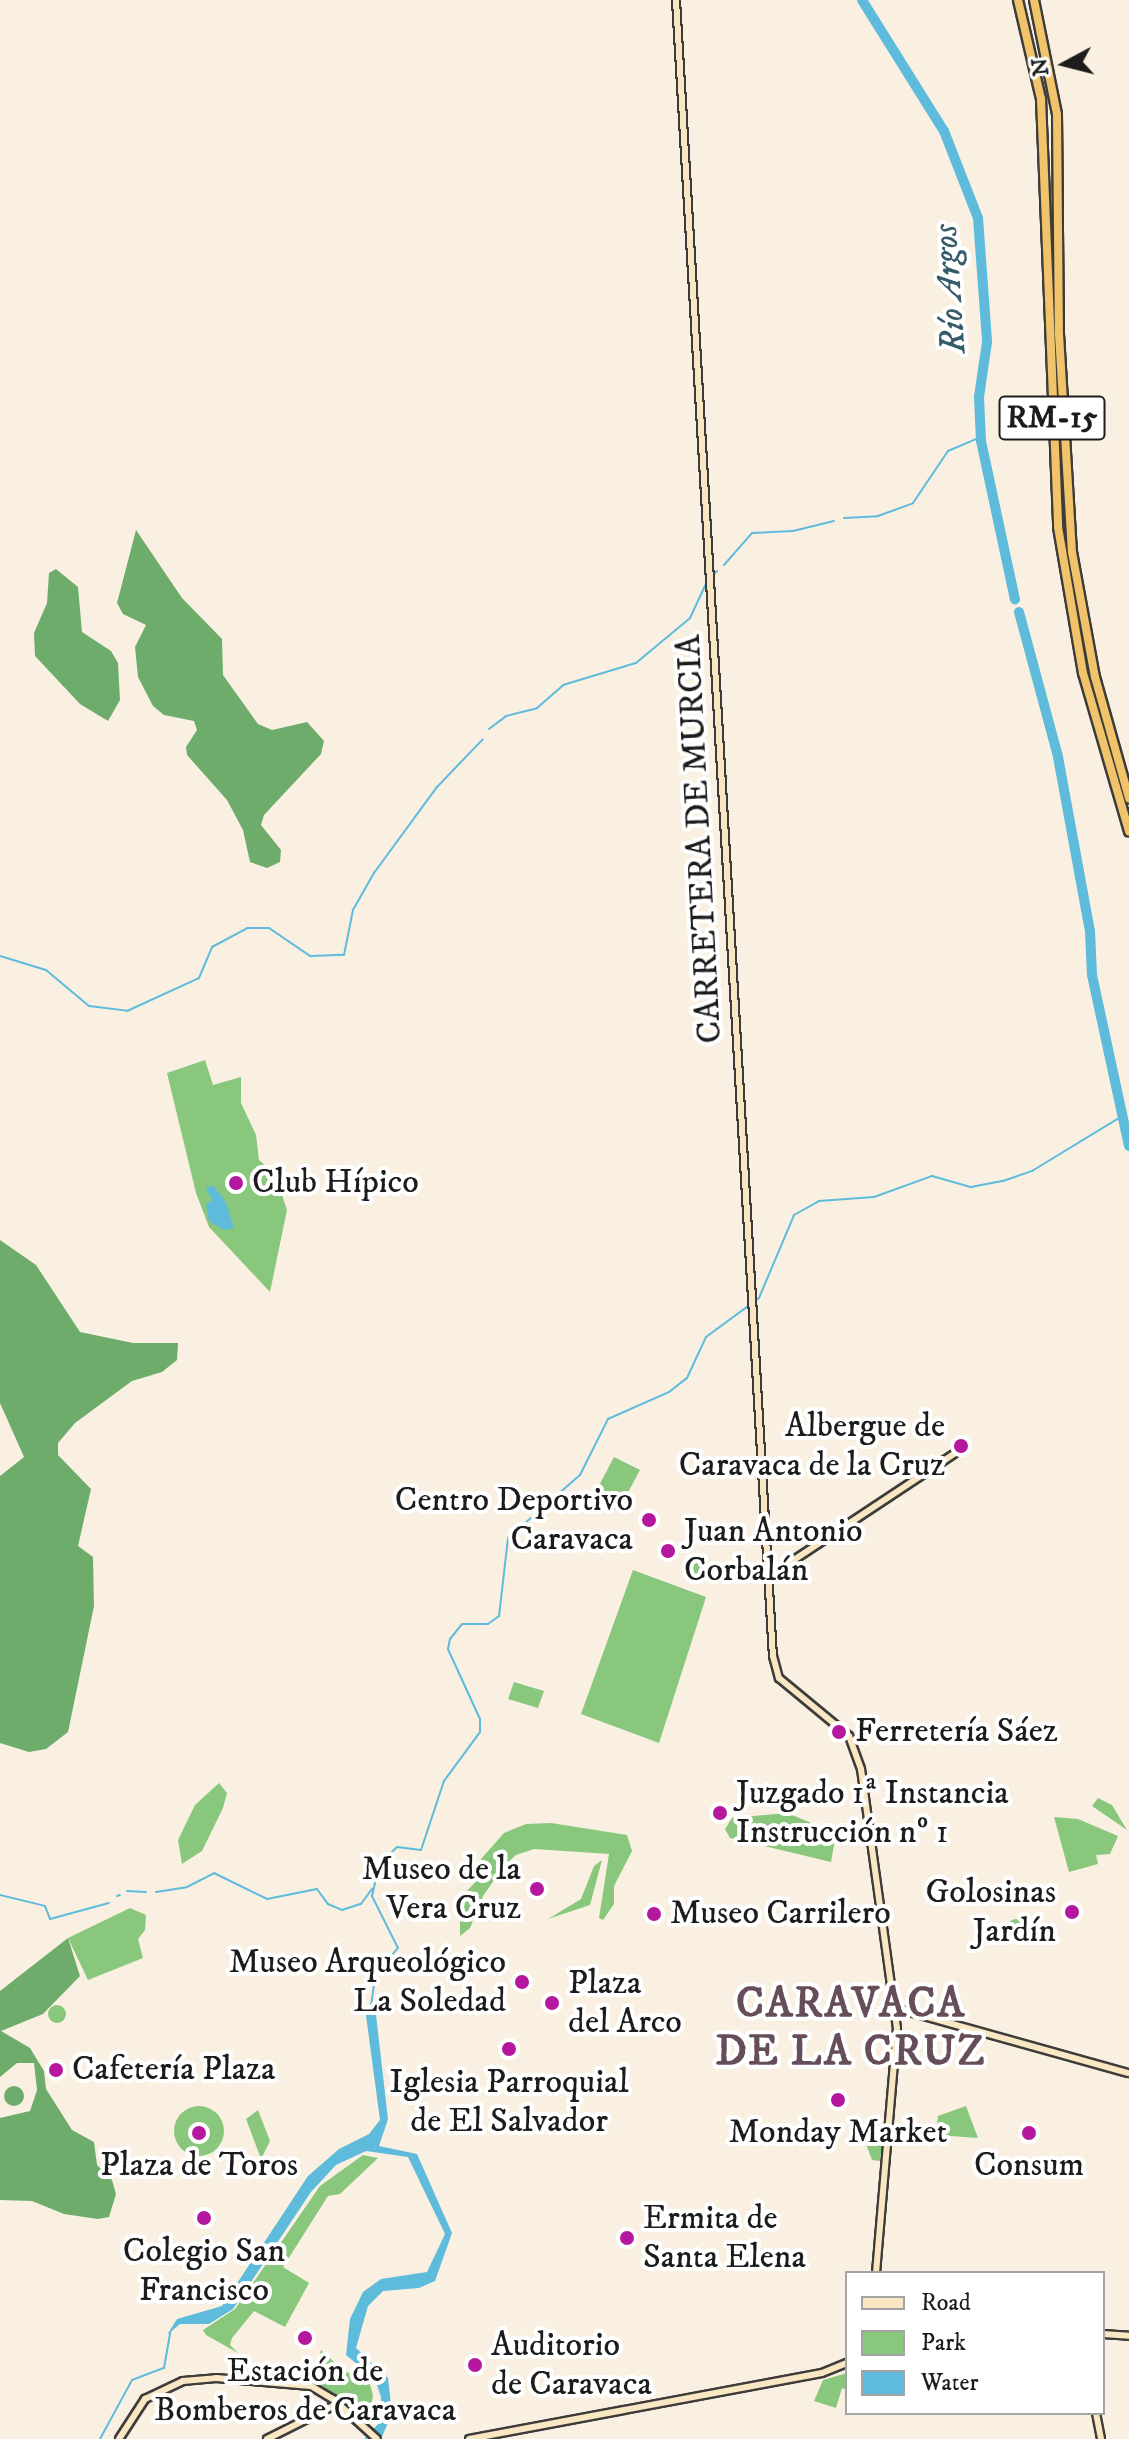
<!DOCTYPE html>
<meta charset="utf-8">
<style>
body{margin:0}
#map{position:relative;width:1129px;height:2439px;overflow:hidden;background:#f9f0e2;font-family:"IM FELL DW Pica",serif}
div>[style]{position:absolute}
.green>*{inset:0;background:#89c77d}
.round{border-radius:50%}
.forest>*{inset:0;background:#6eac6c}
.water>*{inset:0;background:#5ebbdc}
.stream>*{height:2px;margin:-1px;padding:0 1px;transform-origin:1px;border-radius:1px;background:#5ebbdc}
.river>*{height:10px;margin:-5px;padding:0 5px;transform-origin:5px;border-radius:5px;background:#5ebbdc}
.roads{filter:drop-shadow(2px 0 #3d3c3a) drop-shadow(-2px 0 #3d3c3a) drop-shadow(0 2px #3d3c3a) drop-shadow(0 -2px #3d3c3a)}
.secondary>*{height:6px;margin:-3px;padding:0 3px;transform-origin:3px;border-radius:3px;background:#f9e7c3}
.highway>*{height:8px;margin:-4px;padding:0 4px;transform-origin:4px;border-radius:4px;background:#f1c36a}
.dots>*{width:22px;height:22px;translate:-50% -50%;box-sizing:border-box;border:4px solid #fff;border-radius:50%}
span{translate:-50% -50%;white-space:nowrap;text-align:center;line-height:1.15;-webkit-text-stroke:8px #fff;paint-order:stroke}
.shield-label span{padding:2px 6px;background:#fff;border:2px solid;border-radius:6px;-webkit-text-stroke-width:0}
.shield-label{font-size:32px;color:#1c1c1c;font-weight:700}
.street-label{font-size:34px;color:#1c1c1c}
.poi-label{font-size:34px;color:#1c1c1c}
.left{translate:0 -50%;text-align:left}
.right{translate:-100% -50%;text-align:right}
.water-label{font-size:36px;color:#365c69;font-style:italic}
.district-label{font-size:42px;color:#664d5a;font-weight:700;letter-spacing:2px}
.legend{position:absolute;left:845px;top:2271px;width:260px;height:144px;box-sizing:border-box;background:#fff;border:2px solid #a4a4a4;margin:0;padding:10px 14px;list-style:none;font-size:24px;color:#1c1c1c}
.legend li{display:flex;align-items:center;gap:16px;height:40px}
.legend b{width:40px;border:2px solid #a4a4a4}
.north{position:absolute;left:1025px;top:24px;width:80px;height:80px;-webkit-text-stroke:6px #fff;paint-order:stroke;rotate:263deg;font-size:22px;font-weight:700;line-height:32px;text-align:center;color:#1c1c1c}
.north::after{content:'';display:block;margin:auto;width:28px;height:36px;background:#1c1c1c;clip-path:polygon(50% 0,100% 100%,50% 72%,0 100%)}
</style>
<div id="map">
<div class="green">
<div style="clip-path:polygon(205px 1060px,213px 1085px,241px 1077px,241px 1103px,256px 1135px,259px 1160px,275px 1174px,287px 1210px,270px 1292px,209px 1227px,196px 1193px,167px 1073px)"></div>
<div style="clip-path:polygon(614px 1457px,640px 1470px,618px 1511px,593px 1497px)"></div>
<div class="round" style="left:688px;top:1560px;width:20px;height:20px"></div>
<div style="clip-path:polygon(633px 1570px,706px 1597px,659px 1743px,581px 1714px)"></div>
<div style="clip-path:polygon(514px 1682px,544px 1691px,538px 1708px,508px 1699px)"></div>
<div style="clip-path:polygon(219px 1783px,227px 1793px,223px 1808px,202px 1851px,182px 1864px,178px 1840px,195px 1805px)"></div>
<div style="clip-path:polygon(1098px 1798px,1112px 1805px,1127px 1830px,1092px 1806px)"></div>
<div style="clip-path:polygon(787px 1813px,836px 1833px,831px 1862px,730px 1838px,725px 1829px,732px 1818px)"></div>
<div style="clip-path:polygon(1054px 1817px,1078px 1819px,1118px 1836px,1110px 1854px,1096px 1855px,1098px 1864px,1069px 1872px)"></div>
<div style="clip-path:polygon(551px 1823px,627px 1835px,632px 1851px,614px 1886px,614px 1904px,603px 1920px,599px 1918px,609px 1854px,534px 1849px,516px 1855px,504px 1866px,483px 1896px,470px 1928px,460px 1936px,460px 1912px,466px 1892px,483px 1874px,481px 1859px,504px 1833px,526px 1824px)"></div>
<div style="clip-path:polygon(602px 1860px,590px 1905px,548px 1919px,581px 1899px,594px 1866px)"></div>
<div style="clip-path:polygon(130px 1908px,146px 1915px,145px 1930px,138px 1939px,143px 1958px,88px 1980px,68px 1938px)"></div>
<div class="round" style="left:1006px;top:1919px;width:22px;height:22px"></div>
<div class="round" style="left:48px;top:2005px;width:18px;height:18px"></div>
<div style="clip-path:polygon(966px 2106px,978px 2138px,936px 2135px,938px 2116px)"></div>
<div class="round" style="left:174px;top:2106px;width:50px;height:50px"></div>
<div style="clip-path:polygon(258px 2110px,270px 2141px,261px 2159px,246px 2119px)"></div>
<div style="clip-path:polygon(875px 2124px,885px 2127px,880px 2161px,872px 2160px,866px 2144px)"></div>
<div style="clip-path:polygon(363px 2155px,378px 2158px,340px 2194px,328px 2196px,283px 2267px,309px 2283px,285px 2327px,254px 2311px,232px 2338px,230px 2345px,238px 2353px,206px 2335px,203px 2330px,235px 2309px,320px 2186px)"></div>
<div style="clip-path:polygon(321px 2350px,344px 2371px,369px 2381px,373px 2395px,368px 2423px,313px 2379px)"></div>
<div style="clip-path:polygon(847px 2373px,847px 2390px,842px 2388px,836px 2408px,814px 2401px,823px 2380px)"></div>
</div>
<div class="forest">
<div style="clip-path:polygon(136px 530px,182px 598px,222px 639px,223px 675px,258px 724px,272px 730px,307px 722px,324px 741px,321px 754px,264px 815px,261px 825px,281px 850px,280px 862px,267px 868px,250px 862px,243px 830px,227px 800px,187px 755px,186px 747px,197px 730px,194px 721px,164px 715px,153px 706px,138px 677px,135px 647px,146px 625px,123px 614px,117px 603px)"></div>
<div style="clip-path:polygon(56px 569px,78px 587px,82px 632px,111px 651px,118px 663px,120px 700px,108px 721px,80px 704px,35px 656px,34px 633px,47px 603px,49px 573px)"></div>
<div style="clip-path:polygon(0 1240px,36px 1265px,80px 1332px,133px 1343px,178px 1343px,177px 1360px,162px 1372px,132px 1381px,75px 1423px,58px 1443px,58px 1455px,91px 1489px,78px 1546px,93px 1557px,94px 1606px,68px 1732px,46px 1749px,29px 1752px,0 1743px,0 1476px,24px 1457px,0 1403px)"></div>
<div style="clip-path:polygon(68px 1938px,80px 1976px,43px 2014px,1px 2031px,30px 2048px,44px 2071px,46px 2089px,72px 2130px,94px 2142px,97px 2165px,112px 2180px,116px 2194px,109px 2217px,98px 2219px,64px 2214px,32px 2201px,0 2200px,0 2118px,30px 2111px,37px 2090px,34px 2063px,17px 2063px,0 2077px,0 1991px)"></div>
<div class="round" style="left:4px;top:2086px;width:20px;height:20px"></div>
</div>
<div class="water">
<div style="clip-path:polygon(213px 1185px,225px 1201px,234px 1228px,224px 1230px,209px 1221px,206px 1206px,212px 1199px,206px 1189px)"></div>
<div style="clip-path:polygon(375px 2006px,388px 2119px,379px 2146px,417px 2154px,452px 2233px,435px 2281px,419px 2288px,383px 2291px,368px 2306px,356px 2348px,388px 2378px,392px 2413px,382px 2437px,364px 2439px,380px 2422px,381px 2397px,375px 2379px,346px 2355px,350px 2319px,363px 2292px,381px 2279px,427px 2272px,445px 2234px,408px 2157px,366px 2151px,336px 2165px,311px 2192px,233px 2309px,209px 2324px,180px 2324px,167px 2335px,177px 2319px,222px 2306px,308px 2176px,339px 2149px,369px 2134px,380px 2120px,365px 2008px)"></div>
</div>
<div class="stream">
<div style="left:844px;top:518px;width:34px;rotate:-3deg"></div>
<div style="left:878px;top:516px;width:37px;rotate:-20deg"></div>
<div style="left:913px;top:503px;width:63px;rotate:-56.1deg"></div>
<div style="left:948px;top:451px;width:36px;rotate:-23deg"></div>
<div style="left:724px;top:565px;width:43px;rotate:-48.8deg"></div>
<div style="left:752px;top:533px;width:41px;rotate:-2.8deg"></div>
<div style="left:793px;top:531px;width:42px;rotate:-13.7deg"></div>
<div style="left:715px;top:573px;width:3px;rotate:-45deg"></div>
<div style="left:489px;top:729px;width:21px;rotate:-37deg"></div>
<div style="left:506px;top:716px;width:32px;rotate:-14deg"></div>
<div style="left:537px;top:708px;width:35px;rotate:-41deg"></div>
<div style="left:563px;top:685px;width:76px;rotate:-16.8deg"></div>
<div style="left:636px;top:663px;width:70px;rotate:-39.8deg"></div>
<div style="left:690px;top:618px;width:40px;rotate:-65deg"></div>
<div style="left:0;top:956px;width:48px;rotate:16.9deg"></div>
<div style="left:46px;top:970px;width:56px;rotate:39.9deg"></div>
<div style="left:89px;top:1006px;width:38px;rotate:7deg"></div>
<div style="left:127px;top:1011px;width:79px;rotate:-24.6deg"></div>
<div style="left:199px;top:978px;width:34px;rotate:-67deg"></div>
<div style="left:212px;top:947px;width:40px;rotate:-28deg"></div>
<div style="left:247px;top:928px;width:22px"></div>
<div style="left:269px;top:928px;width:50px;rotate:34.3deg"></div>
<div style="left:310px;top:956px;width:34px;rotate:-2deg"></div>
<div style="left:344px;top:955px;width:46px;rotate:-78.7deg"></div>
<div style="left:353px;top:910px;width:43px;rotate:-60.4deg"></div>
<div style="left:374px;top:873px;width:107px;rotate:-53.8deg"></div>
<div style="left:437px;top:787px;width:66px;rotate:-46.2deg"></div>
<div style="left:127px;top:1891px;width:19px;rotate:3deg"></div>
<div style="left:156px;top:1892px;width:31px;rotate:-9deg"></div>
<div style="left:187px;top:1887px;width:30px;rotate:-27deg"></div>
<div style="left:214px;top:1873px;width:59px;rotate:26.1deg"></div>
<div style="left:267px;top:1899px;width:51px;rotate:-11.3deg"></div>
<div style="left:317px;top:1889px;width:19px;rotate:54deg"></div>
<div style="left:328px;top:1904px;width:15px;rotate:23deg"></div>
<div style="left:342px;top:1910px;width:20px;rotate:-18deg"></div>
<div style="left:361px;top:1904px;width:19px;rotate:-54deg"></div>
<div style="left:0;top:1895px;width:46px;rotate:13.7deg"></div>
<div style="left:45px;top:1906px;width:14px;rotate:69deg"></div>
<div style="left:50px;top:1919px;width:61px;rotate:-15.2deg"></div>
<div style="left:117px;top:1896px;width:3px;rotate:-18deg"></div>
<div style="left:371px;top:2006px;width:30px;rotate:-82deg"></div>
<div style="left:375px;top:1976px;width:36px;rotate:-51deg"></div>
<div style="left:398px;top:1948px;width:58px;rotate:-116.6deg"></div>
<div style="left:372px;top:1896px;width:32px;rotate:-77deg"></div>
<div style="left:379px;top:1865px;width:25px;rotate:-45deg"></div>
<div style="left:397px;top:1847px;width:24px;rotate:7deg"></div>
<div style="left:421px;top:1850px;width:73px;rotate:-71.6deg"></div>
<div style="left:444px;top:1781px;width:61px;rotate:-53.7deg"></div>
<div style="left:480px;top:1732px;width:13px;rotate:-90deg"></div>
<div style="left:480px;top:1719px;width:77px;rotate:-114.6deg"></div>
<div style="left:448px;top:1649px;width:10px;rotate:-79deg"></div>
<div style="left:450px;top:1639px;width:19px;rotate:-51deg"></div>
<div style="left:462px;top:1624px;width:26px"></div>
<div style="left:488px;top:1624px;width:14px;rotate:-36deg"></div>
<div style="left:499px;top:1616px;width:79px;rotate:-83.4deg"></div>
<div style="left:508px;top:1538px;width:96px;rotate:-41.2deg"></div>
<div style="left:580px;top:1475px;width:63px;rotate:-63.4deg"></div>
<div style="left:608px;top:1419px;width:67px;rotate:-23.9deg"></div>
<div style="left:669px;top:1392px;width:23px;rotate:-38deg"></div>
<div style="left:687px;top:1378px;width:45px;rotate:-65.1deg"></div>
<div style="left:706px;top:1337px;width:66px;rotate:-36.3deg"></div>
<div style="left:759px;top:1298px;width:90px;rotate:-67.1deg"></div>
<div style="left:794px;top:1215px;width:29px;rotate:-29deg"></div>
<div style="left:819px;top:1201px;width:55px;rotate:-4.2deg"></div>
<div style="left:874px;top:1197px;width:62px;rotate:-19.9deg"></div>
<div style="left:932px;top:1176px;width:41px;rotate:15.8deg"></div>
<div style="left:971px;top:1187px;width:33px;rotate:-11deg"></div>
<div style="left:1003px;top:1181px;width:31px;rotate:-19deg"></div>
<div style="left:1032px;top:1171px;width:105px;rotate:-31.4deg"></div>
<div style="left:100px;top:2439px;width:67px;rotate:-61.5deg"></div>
<div style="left:132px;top:2380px;width:34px;rotate:-21deg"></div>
<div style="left:164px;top:2368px;width:36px;rotate:-80deg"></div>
</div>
<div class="river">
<div style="left:862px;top:0;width:155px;rotate:58deg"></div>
<div style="left:944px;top:131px;width:93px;rotate:68.7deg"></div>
<div style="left:978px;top:218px;width:124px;rotate:85.8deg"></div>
<div style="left:987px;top:342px;width:56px;rotate:98.3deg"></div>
<div style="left:979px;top:397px;width:44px;rotate:87.4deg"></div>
<div style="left:981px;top:441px;width:162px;rotate:77.9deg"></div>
<div style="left:1019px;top:612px;width:150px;rotate:74.9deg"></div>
<div style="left:1058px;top:757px;width:177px;rotate:79.6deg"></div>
<div style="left:1090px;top:931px;width:44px;rotate:87.4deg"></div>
<div style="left:1092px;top:975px;width:175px;rotate:77.8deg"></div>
</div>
<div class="roads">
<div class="secondary">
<div style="left:676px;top:0;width:1659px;rotate:86.65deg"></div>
<div style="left:773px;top:1656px;width:23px;rotate:75deg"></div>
<div style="left:779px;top:1678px;width:91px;rotate:39.6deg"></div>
<div style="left:849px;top:1736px;width:35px;rotate:70deg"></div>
<div style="left:861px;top:1769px;width:261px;rotate:82.1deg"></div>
<div style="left:897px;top:2028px;width:246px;rotate:94.9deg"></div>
<div style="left:768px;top:1577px;width:223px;rotate:-33.5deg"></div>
<div style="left:895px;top:2008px;width:242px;rotate:15.6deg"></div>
<div style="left:1103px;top:2334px;width:26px;rotate:4deg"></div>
<div style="left:1096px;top:2413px;width:26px;rotate:79deg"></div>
<div style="left:119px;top:2439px;width:48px;rotate:-57deg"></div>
<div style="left:145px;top:2399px;width:42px;rotate:-25.3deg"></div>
<div style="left:183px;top:2381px;width:33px;rotate:-5deg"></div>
<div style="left:216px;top:2378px;width:95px;rotate:4.8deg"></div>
<div style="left:311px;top:2386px;width:26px;rotate:31deg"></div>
<div style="left:333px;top:2399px;width:59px;rotate:42.3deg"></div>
<div style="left:267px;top:2439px;width:80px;rotate:-26.6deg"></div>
<div style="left:469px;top:2439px;width:359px;rotate:-10.6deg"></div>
<div style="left:822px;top:2373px;width:27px;rotate:-22deg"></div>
</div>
<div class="highway">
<div style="left:1018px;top:0;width:102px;rotate:76.9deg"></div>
<div style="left:1041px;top:99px;width:428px;rotate:87.7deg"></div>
<div style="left:1058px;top:527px;width:148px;rotate:80.3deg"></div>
<div style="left:1083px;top:673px;width:165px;rotate:73.8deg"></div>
<div style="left:1034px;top:0;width:116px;rotate:78.6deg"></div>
<div style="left:1057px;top:114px;width:220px;rotate:89.5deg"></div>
<div style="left:1059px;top:334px;width:218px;rotate:86.6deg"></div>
<div style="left:1072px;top:552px;width:127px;rotate:79.6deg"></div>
<div style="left:1095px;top:677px;width:126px;rotate:74.3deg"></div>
</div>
</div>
<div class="dots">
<div style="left:236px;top:1183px;background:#b5179e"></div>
<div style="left:961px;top:1446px;background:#b5179e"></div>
<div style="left:649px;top:1520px;background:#b5179e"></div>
<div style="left:668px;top:1551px;background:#b5179e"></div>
<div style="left:839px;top:1732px;background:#b5179e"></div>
<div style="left:720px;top:1813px;background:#b5179e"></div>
<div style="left:537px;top:1889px;background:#b5179e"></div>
<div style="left:1072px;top:1912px;background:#b5179e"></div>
<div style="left:654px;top:1914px;background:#b5179e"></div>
<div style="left:522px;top:1982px;background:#b5179e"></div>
<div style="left:552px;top:2003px;background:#b5179e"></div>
<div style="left:509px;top:2049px;background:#b5179e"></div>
<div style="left:56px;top:2070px;background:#b5179e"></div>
<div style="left:838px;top:2100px;background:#b5179e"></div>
<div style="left:199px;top:2133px;background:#b5179e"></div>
<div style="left:1029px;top:2133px;background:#b5179e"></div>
<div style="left:204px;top:2218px;background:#b5179e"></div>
<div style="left:627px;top:2238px;background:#b5179e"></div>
<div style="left:305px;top:2338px;background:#b5179e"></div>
<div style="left:475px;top:2365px;background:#b5179e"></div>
</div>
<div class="shield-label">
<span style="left:1052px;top:418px">RM-15</span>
</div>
<div class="street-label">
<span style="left:700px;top:839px;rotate:-93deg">CARRETERA DE MURCIA</span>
</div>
<div class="poi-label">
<span class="left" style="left:252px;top:1183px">Club Hípico</span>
<span class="right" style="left:945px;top:1446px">Albergue de<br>Caravaca de la Cruz</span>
<span class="right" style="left:633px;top:1520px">Centro Deportivo<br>Caravaca</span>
<span class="left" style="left:684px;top:1551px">Juan Antonio<br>Corbalán</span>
<span class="left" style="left:855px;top:1732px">Ferretería Sáez</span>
<span class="left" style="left:736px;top:1813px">Juzgado 1ª Instancia<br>Instrucción nº 1</span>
<span class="right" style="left:521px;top:1889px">Museo de la<br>Vera Cruz</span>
<span class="right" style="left:1056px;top:1912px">Golosinas<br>Jardín</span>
<span class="left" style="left:670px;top:1914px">Museo Carrilero</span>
<span class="right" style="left:506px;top:1982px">Museo Arqueológico<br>La Soledad</span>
<span class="left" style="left:568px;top:2003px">Plaza<br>del Arco</span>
<span class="left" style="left:72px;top:2070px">Cafetería Plaza</span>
<span style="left:509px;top:2102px">Iglesia Parroquial<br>de El Salvador</span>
<span style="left:838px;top:2133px">Monday Market</span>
<span style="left:199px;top:2166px">Plaza de Toros</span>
<span style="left:1029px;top:2166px">Consum</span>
<span class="left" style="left:643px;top:2238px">Ermita de<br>Santa Elena</span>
<span style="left:204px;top:2271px">Colegio San<br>Francisco</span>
<span class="left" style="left:491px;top:2365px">Auditorio<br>de Caravaca</span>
<span style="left:305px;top:2391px">Estación de<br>Bomberos de Caravaca</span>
</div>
<div class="water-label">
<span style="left:950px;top:289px;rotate:-94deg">Río Argos</span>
</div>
<div class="district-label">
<span style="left:851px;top:2028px">CARAVACA<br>DE LA CRUZ</span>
</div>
<ul class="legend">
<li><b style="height:10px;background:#f9e7c3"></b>Road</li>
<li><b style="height:22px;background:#89c77d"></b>Park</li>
<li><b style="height:22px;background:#5ebbdc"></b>Water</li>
</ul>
<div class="north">N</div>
</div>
